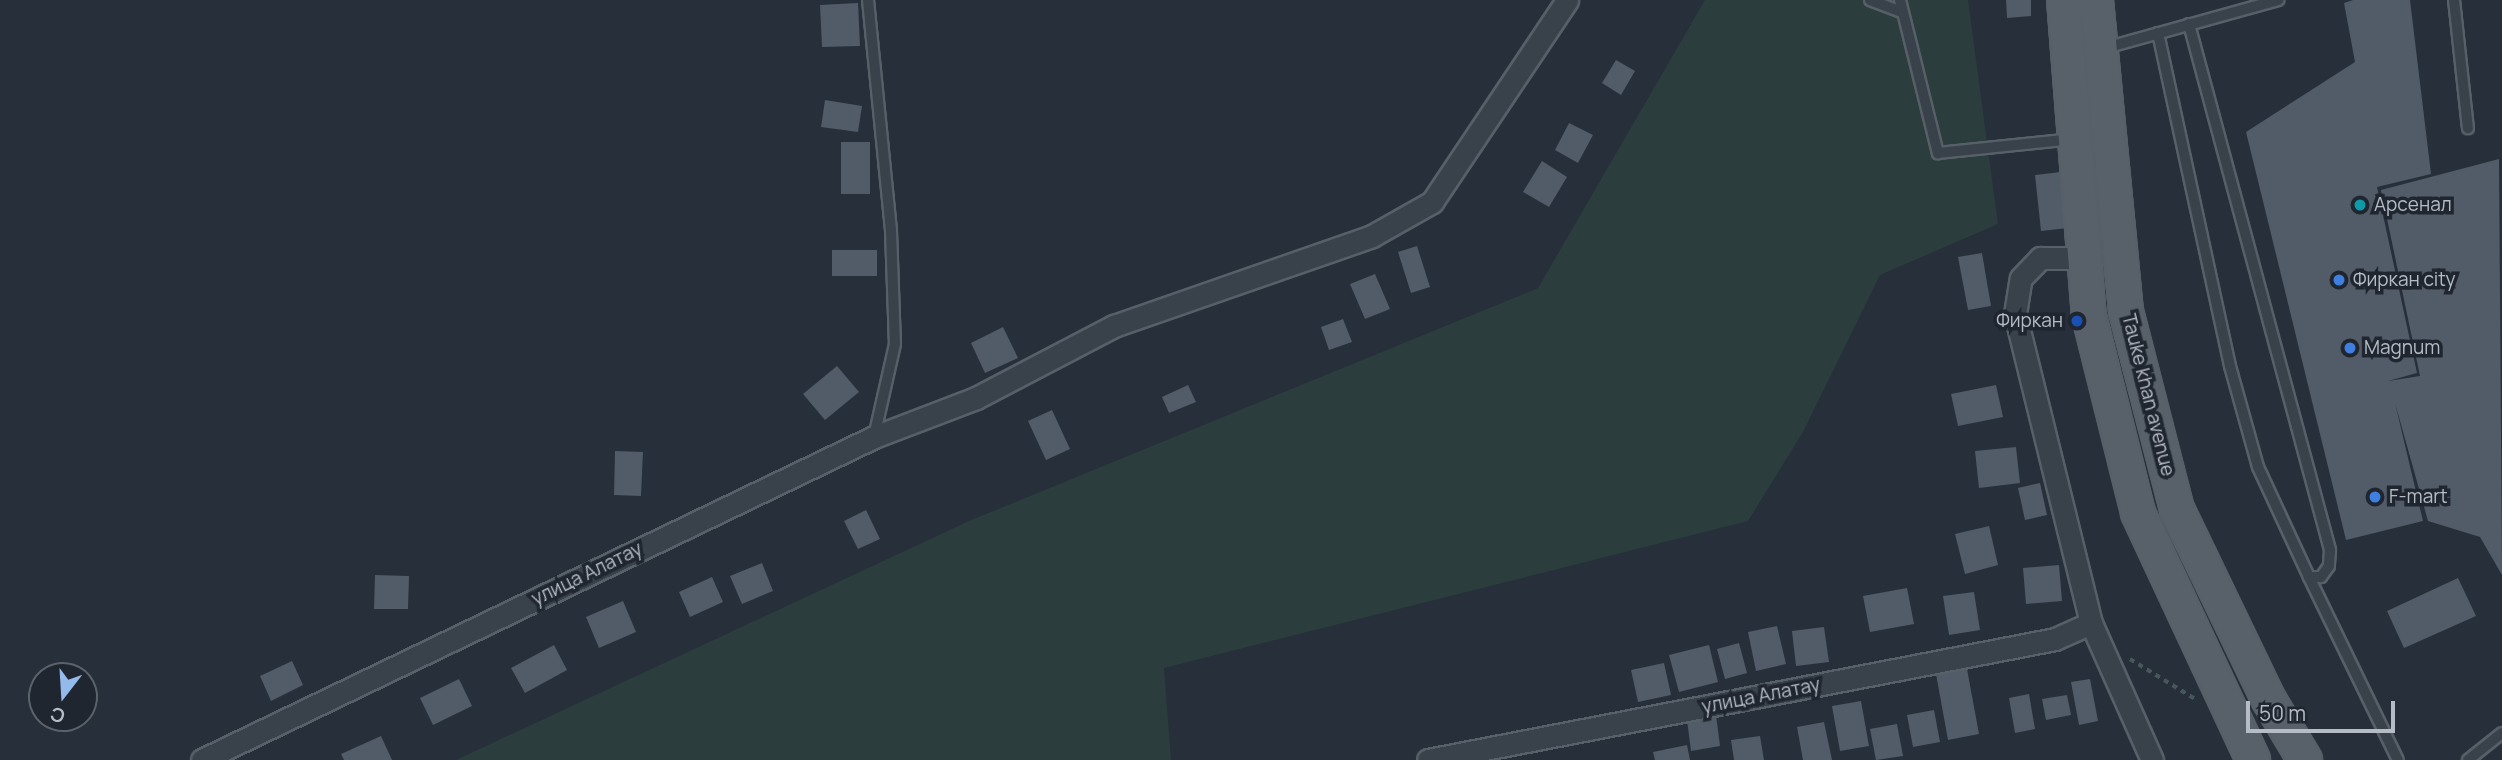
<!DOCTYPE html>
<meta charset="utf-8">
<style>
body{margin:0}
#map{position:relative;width:2502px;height:760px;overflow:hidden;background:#262f3a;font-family:Manrope,sans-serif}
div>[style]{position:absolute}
.green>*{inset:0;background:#2b3d3d}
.building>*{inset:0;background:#525b68}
.path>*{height:3.5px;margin-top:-1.75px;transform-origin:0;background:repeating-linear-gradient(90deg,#48585a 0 5px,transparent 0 10px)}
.roads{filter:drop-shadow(2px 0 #575f68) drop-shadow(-2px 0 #575f68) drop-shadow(0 2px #575f68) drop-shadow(0 -2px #575f68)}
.service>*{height:10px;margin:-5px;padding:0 5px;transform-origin:5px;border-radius:5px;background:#39414a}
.minor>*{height:21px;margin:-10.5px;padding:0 10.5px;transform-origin:10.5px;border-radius:10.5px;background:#39414a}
.primary>*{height:32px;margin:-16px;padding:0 16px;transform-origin:16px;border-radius:16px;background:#58606a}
.dots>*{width:19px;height:19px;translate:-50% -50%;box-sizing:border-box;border:4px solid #1f262f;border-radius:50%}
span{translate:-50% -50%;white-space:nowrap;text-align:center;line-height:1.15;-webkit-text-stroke:7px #1f262f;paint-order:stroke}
.poi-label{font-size:19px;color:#b5bcc6}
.left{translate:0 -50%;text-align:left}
.right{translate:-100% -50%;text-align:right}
.street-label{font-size:19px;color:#b5bcc6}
.north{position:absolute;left:28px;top:662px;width:70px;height:70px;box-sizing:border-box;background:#1f262f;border:2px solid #5b626b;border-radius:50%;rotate:197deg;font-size:19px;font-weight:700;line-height:28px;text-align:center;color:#b5bcc6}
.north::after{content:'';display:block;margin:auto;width:24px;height:32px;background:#94b9eb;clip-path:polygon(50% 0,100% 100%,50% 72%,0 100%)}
.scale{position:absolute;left:2246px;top:701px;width:149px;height:32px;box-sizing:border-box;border:4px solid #b5bcc6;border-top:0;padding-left:9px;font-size:21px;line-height:24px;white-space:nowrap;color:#b5bcc6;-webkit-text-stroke:5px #1f262f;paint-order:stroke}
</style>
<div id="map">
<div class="green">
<div style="clip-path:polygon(1705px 0,1968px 0,1998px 224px,1880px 275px,1803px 432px,1748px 521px,1164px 668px,1171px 760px,456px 760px,969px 521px,1538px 288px)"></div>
</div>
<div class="building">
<div style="clip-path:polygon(2006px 0,2031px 0,2031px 16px,2007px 18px)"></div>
<div style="clip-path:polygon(2353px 0,2410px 0,2431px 174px,2377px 187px,2417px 373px,2388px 381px,2420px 376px,2381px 190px,2499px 159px,2502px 575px,2480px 537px,2428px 521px,2395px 403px,2423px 521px,2346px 540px,2246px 132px,2355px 62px,2344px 3px)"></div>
<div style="clip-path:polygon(858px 3px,860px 46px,822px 47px,820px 5px)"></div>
<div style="clip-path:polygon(1616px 60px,1635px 71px,1621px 95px,1602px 83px)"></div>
<div style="clip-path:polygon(825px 100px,862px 106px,858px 132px,821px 127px)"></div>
<div style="clip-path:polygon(1569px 123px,1593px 135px,1578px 163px,1555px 150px)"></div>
<div style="clip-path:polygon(841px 142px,870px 142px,870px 194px,841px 194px)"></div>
<div style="clip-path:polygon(1542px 161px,1567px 177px,1549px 207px,1523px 192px)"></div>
<div style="clip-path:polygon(2061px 172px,2068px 228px,2041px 231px,2035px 175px)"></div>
<div style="clip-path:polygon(1417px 246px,1430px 287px,1411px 293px,1398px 252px)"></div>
<div style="clip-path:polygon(832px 250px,877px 250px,877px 276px,832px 276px)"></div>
<div style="clip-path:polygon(1982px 253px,1991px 306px,1968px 310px,1958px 257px)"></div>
<div style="clip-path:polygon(1375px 274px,1390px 309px,1365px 319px,1350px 284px)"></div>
<div style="clip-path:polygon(1343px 319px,1352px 342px,1329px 350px,1321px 327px)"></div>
<div style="clip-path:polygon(1003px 327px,1018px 358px,985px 373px,971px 343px)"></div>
<div style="clip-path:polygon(837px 366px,859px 392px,825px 420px,803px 394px)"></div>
<div style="clip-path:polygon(1188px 385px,1196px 402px,1169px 413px,1162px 397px)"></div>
<div style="clip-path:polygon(1996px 385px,2003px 417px,1958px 426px,1951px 394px)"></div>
<div style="clip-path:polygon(1052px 410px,1070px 449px,1046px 460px,1028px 421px)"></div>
<div style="clip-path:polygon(2016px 447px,2020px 483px,1979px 488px,1975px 451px)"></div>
<div style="clip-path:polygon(615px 451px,643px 452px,641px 496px,614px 495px)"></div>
<div style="clip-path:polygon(2040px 483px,2047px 515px,2025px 520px,2018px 488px)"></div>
<div style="clip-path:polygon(866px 510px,880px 539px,858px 549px,844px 521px)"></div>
<div style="clip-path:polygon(1989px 526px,1998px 565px,1965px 574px,1955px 534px)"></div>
<div style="clip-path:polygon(762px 563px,773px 591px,742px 604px,730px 576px)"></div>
<div style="clip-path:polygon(2059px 565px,2062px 601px,2026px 604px,2023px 568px)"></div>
<div style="clip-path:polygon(375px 575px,409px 576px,408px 609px,374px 609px)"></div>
<div style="clip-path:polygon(712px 577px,723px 602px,690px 617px,679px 592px)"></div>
<div style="clip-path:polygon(2458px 578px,2476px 616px,2404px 648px,2387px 611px)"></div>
<div style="clip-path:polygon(1907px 588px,1914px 624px,1870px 632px,1863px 596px)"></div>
<div style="clip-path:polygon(1974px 592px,1980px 630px,1949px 635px,1943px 596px)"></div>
<div style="clip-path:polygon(623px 601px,636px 632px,599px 648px,586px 617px)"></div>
<div style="clip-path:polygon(1777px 626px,1786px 664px,1756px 671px,1748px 632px)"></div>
<div style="clip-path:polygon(1824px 627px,1829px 662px,1796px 666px,1792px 631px)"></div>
<div style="clip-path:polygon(1739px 643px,1747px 673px,1725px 679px,1717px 649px)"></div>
<div style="clip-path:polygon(554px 645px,567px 670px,525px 693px,511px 668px)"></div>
<div style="clip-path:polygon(1709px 645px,1718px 682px,1679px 692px,1669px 655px)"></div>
<div style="clip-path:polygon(292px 661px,303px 685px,271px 701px,260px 676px)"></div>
<div style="clip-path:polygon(1664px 663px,1671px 695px,1638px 702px,1631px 670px)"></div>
<div style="clip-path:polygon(1967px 669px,1979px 734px,1948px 740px,1936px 674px)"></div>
<div style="clip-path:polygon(459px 679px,472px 706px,433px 725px,420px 698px)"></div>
<div style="clip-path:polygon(2090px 679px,2098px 721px,2079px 725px,2071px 682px)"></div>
<div style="clip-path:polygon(2029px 694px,2035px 729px,2015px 733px,2009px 698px)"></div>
<div style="clip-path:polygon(2067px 695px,2071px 715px,2046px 720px,2042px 699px)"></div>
<div style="clip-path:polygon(1861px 701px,1869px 746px,1840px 751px,1832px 706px)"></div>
<div style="clip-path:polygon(1934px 710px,1940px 742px,1913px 747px,1907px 715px)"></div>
<div style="clip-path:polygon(1716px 715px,1720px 746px,1691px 751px,1687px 720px)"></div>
<div style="clip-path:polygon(1824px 722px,1832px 760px,1803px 760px,1797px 727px)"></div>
<div style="clip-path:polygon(1897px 724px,1903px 756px,1876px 760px,1870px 729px)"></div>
<div style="clip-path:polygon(381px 736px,392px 760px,344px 760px,341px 754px)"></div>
<div style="clip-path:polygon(1760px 736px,1764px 760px,1734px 760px,1731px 740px)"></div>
<div style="clip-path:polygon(1687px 745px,1690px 760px,1655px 760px,1653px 752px)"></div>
</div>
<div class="path">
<div style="left:2130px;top:659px;width:76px;rotate:31.6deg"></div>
</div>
<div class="roads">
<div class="service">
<div style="left:868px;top:0;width:232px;rotate:84.3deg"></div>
<div style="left:891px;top:231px;width:113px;rotate:88deg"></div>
<div style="left:895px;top:344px;width:95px;rotate:102.7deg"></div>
<div style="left:1870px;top:0;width:34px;rotate:21deg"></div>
<div style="left:1900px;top:0;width:158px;rotate:76.1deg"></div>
<div style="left:1938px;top:153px;width:136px;rotate:-5.9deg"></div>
<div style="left:2454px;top:0;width:129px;rotate:83.8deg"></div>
<div style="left:2189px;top:24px;width:545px;rotate:74.99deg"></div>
<div style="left:2330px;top:550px;width:16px;rotate:94deg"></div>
<div style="left:2329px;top:566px;width:14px;rotate:126deg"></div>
<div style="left:2321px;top:577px;width:12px;rotate:180deg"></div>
<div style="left:2309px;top:577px;width:203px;rotate:64.1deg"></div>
<div style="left:2158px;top:33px;width:341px;rotate:77.8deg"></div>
<div style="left:2230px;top:366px;width:105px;rotate:74.5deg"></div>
<div style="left:2258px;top:467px;width:121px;rotate:65.1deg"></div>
<div style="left:2105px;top:48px;width:180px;rotate:-15.5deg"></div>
<div style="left:2468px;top:760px;width:43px;rotate:-38.5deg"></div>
</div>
<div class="minor">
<div style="left:2091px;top:623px;width:150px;rotate:66deg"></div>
<div style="left:202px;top:760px;width:746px;rotate:-25.67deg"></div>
<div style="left:874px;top:437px;width:109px;rotate:-20.9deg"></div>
<div style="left:976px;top:398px;width:156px;rotate:-27.6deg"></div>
<div style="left:1114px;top:326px;width:273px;rotate:-19.2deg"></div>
<div style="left:1372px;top:236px;width:69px;rotate:-29.5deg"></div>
<div style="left:1432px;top:202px;width:243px;rotate:-56.2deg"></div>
<div style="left:1428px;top:760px;width:639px;rotate:-10.92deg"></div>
<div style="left:2055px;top:639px;width:39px;rotate:-24deg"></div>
<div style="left:2091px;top:623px;width:318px;rotate:-103.8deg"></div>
<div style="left:2015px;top:314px;width:36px;rotate:-81deg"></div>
<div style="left:2021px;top:278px;width:28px;rotate:-46deg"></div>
<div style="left:2040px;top:258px;width:44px"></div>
</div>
<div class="primary">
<div style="left:2064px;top:0;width:317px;rotate:85.5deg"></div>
<div style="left:2089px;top:316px;width:203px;rotate:76deg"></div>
<div style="left:2138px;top:513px;width:272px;rotate:65deg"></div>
<div style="left:2096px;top:0;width:312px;rotate:84.5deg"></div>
<div style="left:2126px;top:311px;width:204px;rotate:75.6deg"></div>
<div style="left:2177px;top:509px;width:212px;rotate:64.3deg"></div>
<div style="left:2269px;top:700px;width:70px;rotate:59deg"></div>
</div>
</div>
<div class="dots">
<div style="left:2360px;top:205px;background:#0f9aa8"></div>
<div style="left:2339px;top:280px;background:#3f7fe0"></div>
<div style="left:2077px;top:321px;background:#1a4fb4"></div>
<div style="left:2350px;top:348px;background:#3f7fe0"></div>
<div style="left:2375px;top:497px;background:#3f7fe0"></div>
</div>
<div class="poi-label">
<span class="left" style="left:2374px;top:205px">Арсенал</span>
<span class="left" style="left:2353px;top:280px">Фиркан city</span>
<span class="right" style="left:2063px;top:321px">Фиркан</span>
<span class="left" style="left:2364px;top:348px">Magnum</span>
<span class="left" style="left:2389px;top:497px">F-mart</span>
</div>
<div class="street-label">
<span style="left:2148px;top:395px;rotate:76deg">Tauke khan avenue</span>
<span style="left:587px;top:574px;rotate:-26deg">улица Алатау</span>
<span style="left:1761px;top:696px;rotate:-11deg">улица Алатау</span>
</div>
<div class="north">С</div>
<div class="scale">50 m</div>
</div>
